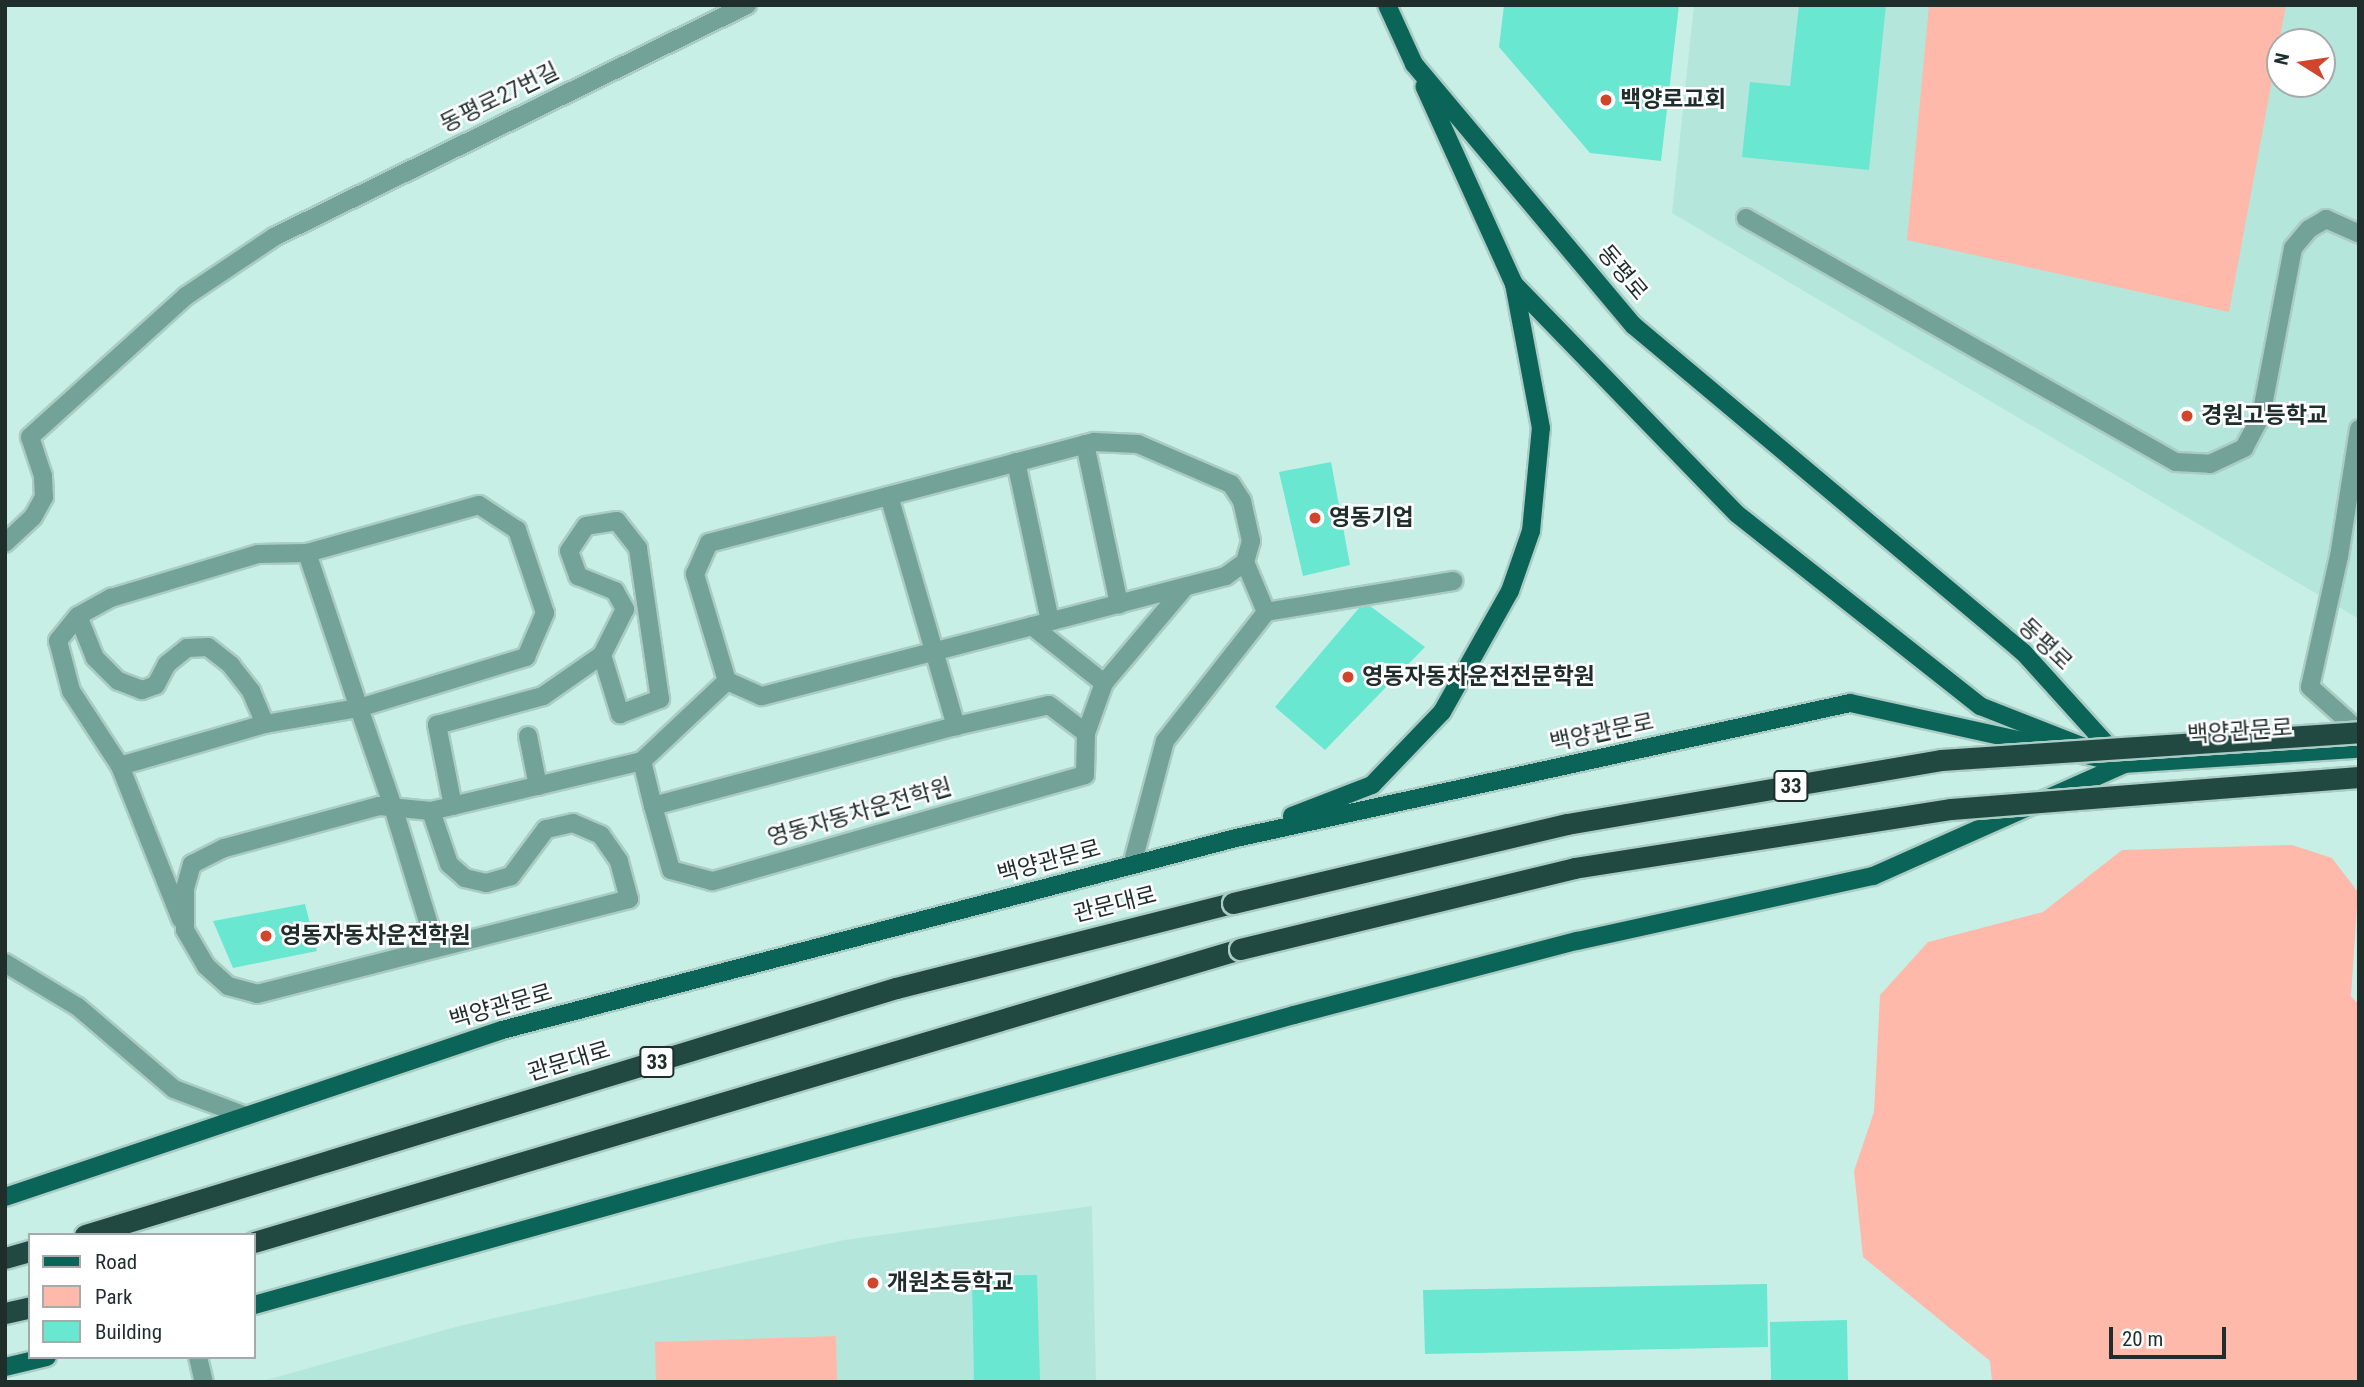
<!DOCTYPE html>
<meta charset="utf-8">
<style>
body{margin:0}
#map{position:relative;width:2364px;height:1387px;overflow:hidden;background:#c8efe6;font-family:"Roboto Condensed","Noto Sans KR",sans-serif}
div>[style]{position:absolute}
.built>*{inset:0;background:#b5e6db}
.green>*{inset:0;background:#feb9aa}
.building>*{inset:0;background:#69e7d0}
.roads{filter:drop-shadow(2px 0 #aaccc4) drop-shadow(-2px 0 #aaccc4) drop-shadow(0 2px #aaccc4) drop-shadow(0 -2px #aaccc4)}
.minor>*{height:18px;margin:-9px;padding:0 9px;transform-origin:9px;border-radius:9px;background:#73a298}
.major>*{height:18px;margin:-9px;padding:0 9px;transform-origin:9px;border-radius:9px;background:#0a6558}
.highway>*{height:21px;margin:-10.5px;padding:0 10.5px;transform-origin:10.5px;border-radius:10.5px;background:#214941}
.bridges{filter:drop-shadow(2px 0 #aaccc4) drop-shadow(-2px 0 #aaccc4) drop-shadow(0 2px #aaccc4) drop-shadow(0 -2px #aaccc4)}
.highway-bridge>*{height:21px;margin:-10.5px;padding:0 10.5px;transform-origin:10.5px;border-radius:10.5px;background:#214941}
.dots>*{width:19px;height:19px;translate:-50% -50%;box-sizing:border-box;border:4px solid #fff;border-radius:50%}
span{translate:-50% -50%;white-space:nowrap;text-align:center;line-height:1.15;-webkit-text-stroke:5px #fff;paint-order:stroke}
.shield-label span{padding:2px 5px;background:#fff;border:2px solid;border-radius:5px;-webkit-text-stroke-width:0}
.shield-label{font-size:21px;color:#1f2e2b;font-weight:700}
.street-label{font-size:23px;color:#1f2e2b}
.poi-label{font-size:23px;color:#1f2e2b;font-weight:700}
.left{translate:0 -50%;text-align:left}
.frame{position:absolute;inset:0;border:7px solid #1f2e2b;pointer-events:none}
.legend{position:absolute;left:28px;top:1233px;width:228px;height:126px;box-sizing:border-box;background:#fff;border:2px solid #a5abaa;margin:0;padding:9px 12px;list-style:none;font-size:21px;color:#1f2e2b}
.legend li{display:flex;align-items:center;gap:14px;height:35px}
.legend b{width:35px;border:2px solid #a5abaa}
.north{position:absolute;left:2266px;top:28px;width:70px;height:70px;box-sizing:border-box;background:#fff;border:2px solid #a5abaa;border-radius:50%;rotate:282deg;font-size:19px;font-weight:700;line-height:28px;text-align:center;color:#1f2e2b}
.north::after{content:'';display:block;margin:auto;width:24px;height:32px;background:#d1452d;clip-path:polygon(50% 0,100% 100%,50% 72%,0 100%)}
.scale{position:absolute;left:2109px;top:1327px;width:117px;height:32px;box-sizing:border-box;border:4px solid #1f2e2b;border-top:0;padding-left:9px;font-size:21px;line-height:24px;white-space:nowrap;color:#1f2e2b;-webkit-text-stroke:5px #fff;paint-order:stroke}
</style>
<div id="map">
<div class="built">
<div style="clip-path:polygon(evenodd,1694px 5px,2359px 5px,2359px 619px,1672px 213px,1694px 5px,2280px 42px,2322px 42px,2322px 84px,2280px 84px,2280px 42px)"></div>
<div style="clip-path:polygon(1092px 1206px,1096px 1382px,259px 1382px,459px 1326px,844px 1240px)"></div>
</div>
<div class="green">
<div style="clip-path:polygon(1929px 5px,2286px 5px,2229px 312px,1907px 240px)"></div>
<div style="clip-path:polygon(2292px 845px,2332px 858px,2358px 892px,2351px 996px,2359px 1005px,2359px 1382px,1992px 1382px,1990px 1361px,1863px 1257px,1854px 1171px,1874px 1112px,1880px 995px,1928px 942px,2043px 912px,2122px 850px)"></div>
<div style="clip-path:polygon(836px 1336px,837px 1382px,656px 1382px,655px 1342px)"></div>
</div>
<div class="building">
<div style="clip-path:polygon(1504px 5px,1679px 5px,1661px 161px,1590px 153px,1499px 47px)"></div>
<div style="clip-path:polygon(1799px 5px,1886px 5px,1869px 170px,1742px 157px,1750px 82px,1790px 86px)"></div>
<div style="clip-path:polygon(1331px 462px,1350px 565px,1303px 576px,1279px 472px)"></div>
<div style="clip-path:polygon(1370px 606px,1425px 647px,1325px 750px,1275px 707px,1359px 608px)"></div>
<div style="clip-path:polygon(305px 904px,317px 951px,233px 968px,213px 921px)"></div>
<div style="clip-path:polygon(1037px 1275px,1040px 1382px,974px 1382px,972px 1276px)"></div>
<div style="clip-path:polygon(1767px 1284px,1768px 1347px,1425px 1354px,1423px 1290px)"></div>
<div style="clip-path:polygon(1847px 1320px,1848px 1382px,1771px 1382px,1770px 1322px)"></div>
</div>
<div class="roads">
<div class="minor">
<div style="left:1746px;top:218px;width:494px;rotate:29.6deg"></div>
<div style="left:2176px;top:462px;width:34px;rotate:3deg"></div>
<div style="left:2210px;top:464px;width:38px;rotate:-25deg"></div>
<div style="left:2244px;top:448px;width:36px;rotate:-62deg"></div>
<div style="left:2261px;top:416px;width:171px;rotate:-79.2deg"></div>
<div style="left:2293px;top:248px;width:25px;rotate:-50deg"></div>
<div style="left:2309px;top:229px;width:20px;rotate:-30deg"></div>
<div style="left:2326px;top:219px;width:36px;rotate:24deg"></div>
<div style="left:2359px;top:429px;width:129px;rotate:98.9deg"></div>
<div style="left:2339px;top:556px;width:134px;rotate:102.5deg"></div>
<div style="left:2310px;top:687px;width:66px;rotate:41.9deg"></div>
<div style="left:1094px;top:442px;width:44px;rotate:2.6deg"></div>
<div style="left:1138px;top:444px;width:101px;rotate:23.3deg"></div>
<div style="left:1231px;top:484px;width:20px;rotate:57deg"></div>
<div style="left:1242px;top:501px;width:41px;rotate:77.3deg"></div>
<div style="left:1251px;top:541px;width:22px;rotate:106deg"></div>
<div style="left:1245px;top:562px;width:24px;rotate:144deg"></div>
<div style="left:1226px;top:576px;width:480px;rotate:165.5deg"></div>
<div style="left:761px;top:696px;width:37px;rotate:-156deg"></div>
<div style="left:727px;top:681px;width:112px;rotate:-106.7deg"></div>
<div style="left:695px;top:574px;width:34px;rotate:-66deg"></div>
<div style="left:709px;top:543px;width:398px;rotate:-14.7deg"></div>
<div style="left:1085px;top:444px;width:164px;rotate:78deg"></div>
<div style="left:1016px;top:462px;width:163px;rotate:77.9deg"></div>
<div style="left:889px;top:496px;width:240px;rotate:73.8deg"></div>
<div style="left:956px;top:726px;width:95px;rotate:-12.7deg"></div>
<div style="left:1049px;top:705px;width:46px;rotate:37.1deg"></div>
<div style="left:1086px;top:733px;width:42px;rotate:91.4deg"></div>
<div style="left:1085px;top:775px;width:388px;rotate:164.1deg"></div>
<div style="left:712px;top:881px;width:42px;rotate:-165deg"></div>
<div style="left:671px;top:870px;width:66px;rotate:-105.7deg"></div>
<div style="left:653px;top:806px;width:313px;rotate:-14.8deg"></div>
<div style="left:5px;top:543px;width:38px;rotate:-43deg"></div>
<div style="left:33px;top:517px;width:23px;rotate:-61deg"></div>
<div style="left:44px;top:497px;width:21px;rotate:-93deg"></div>
<div style="left:43px;top:476px;width:41px;rotate:-108.4deg"></div>
<div style="left:30px;top:437px;width:210px;rotate:-42.1deg"></div>
<div style="left:186px;top:296px;width:106px;rotate:-33.8deg"></div>
<div style="left:274px;top:237px;width:527px;rotate:-26.13deg"></div>
<div style="left:1266px;top:612px;width:190px;rotate:-9.4deg"></div>
<div style="left:78px;top:616px;width:32px;rotate:129deg"></div>
<div style="left:58px;top:641px;width:52px;rotate:75.4deg"></div>
<div style="left:71px;top:691px;width:90px;rotate:56.8deg"></div>
<div style="left:120px;top:766px;width:151px;rotate:-16.2deg"></div>
<div style="left:265px;top:724px;width:36px;rotate:-113deg"></div>
<div style="left:251px;top:691px;width:33px;rotate:-128deg"></div>
<div style="left:231px;top:665px;width:29px;rotate:-142deg"></div>
<div style="left:208px;top:647px;width:21px;rotate:177deg"></div>
<div style="left:187px;top:648px;width:26px;rotate:141deg"></div>
<div style="left:167px;top:664px;width:24px;rotate:118deg"></div>
<div style="left:156px;top:685px;width:15px;rotate:160deg"></div>
<div style="left:142px;top:690px;width:26px;rotate:-159deg"></div>
<div style="left:118px;top:681px;width:33px;rotate:-135deg"></div>
<div style="left:95px;top:658px;width:45px;rotate:-112deg"></div>
<div style="left:78px;top:616px;width:38px;rotate:-29deg"></div>
<div style="left:111px;top:598px;width:153px;rotate:-16.7deg"></div>
<div style="left:258px;top:554px;width:49px;rotate:-1.2deg"></div>
<div style="left:1032px;top:626px;width:92px;rotate:38.4deg"></div>
<div style="left:1104px;top:683px;width:53px;rotate:109.8deg"></div>
<div style="left:1104px;top:683px;width:126px;rotate:-49.8deg"></div>
<div style="left:265px;top:724px;width:95px;rotate:-9.7deg"></div>
<div style="left:359px;top:708px;width:175px;rotate:-17deg"></div>
<div style="left:526px;top:657px;width:48px;rotate:-66.6deg"></div>
<div style="left:545px;top:613px;width:88px;rotate:-108.6deg"></div>
<div style="left:517px;top:530px;width:45px;rotate:-146.7deg"></div>
<div style="left:479px;top:505px;width:179px;rotate:164.4deg"></div>
<div style="left:307px;top:553px;width:163px;rotate:71.5deg"></div>
<div style="left:359px;top:708px;width:105px;rotate:71deg"></div>
<div style="left:393px;top:807px;width:147px;rotate:73deg"></div>
<div style="left:528px;top:736px;width:51px;rotate:78.7deg"></div>
<div style="left:120px;top:766px;width:165px;rotate:68.3deg"></div>
<div style="left:453px;top:806px;width:83px;rotate:-101.2deg"></div>
<div style="left:437px;top:725px;width:110px;rotate:-15.3deg"></div>
<div style="left:543px;top:696px;width:72px;rotate:-34.8deg"></div>
<div style="left:602px;top:655px;width:62px;rotate:73deg"></div>
<div style="left:620px;top:714px;width:43px;rotate:-20.6deg"></div>
<div style="left:660px;top:699px;width:153px;rotate:-98.3deg"></div>
<div style="left:638px;top:548px;width:34px;rotate:-128deg"></div>
<div style="left:617px;top:521px;width:31px;rotate:171deg"></div>
<div style="left:586px;top:526px;width:30px;rotate:124deg"></div>
<div style="left:569px;top:551px;width:27px;rotate:70deg"></div>
<div style="left:578px;top:576px;width:40px;rotate:22deg"></div>
<div style="left:615px;top:591px;width:21px;rotate:61deg"></div>
<div style="left:625px;top:609px;width:51px;rotate:116.6deg"></div>
<div style="left:653px;top:806px;width:46px;rotate:-103.7deg"></div>
<div style="left:642px;top:761px;width:117px;rotate:-43.3deg"></div>
<div style="left:431px;top:811px;width:52px;rotate:-174.5deg"></div>
<div style="left:379px;top:806px;width:161px;rotate:164.8deg"></div>
<div style="left:224px;top:848px;width:36px;rotate:153deg"></div>
<div style="left:192px;top:864px;width:25px;rotate:106deg"></div>
<div style="left:185px;top:888px;width:42px;rotate:90deg"></div>
<div style="left:185px;top:930px;width:42px;rotate:59.7deg"></div>
<div style="left:206px;top:966px;width:30px;rotate:42deg"></div>
<div style="left:228px;top:986px;width:30px;rotate:15deg"></div>
<div style="left:257px;top:994px;width:384px;rotate:-14.3deg"></div>
<div style="left:629px;top:899px;width:39px;rotate:-105deg"></div>
<div style="left:619px;top:861px;width:32px;rotate:-125deg"></div>
<div style="left:601px;top:835px;width:30px;rotate:-157deg"></div>
<div style="left:573px;top:823px;width:28px;rotate:167deg"></div>
<div style="left:546px;top:829px;width:59px;rotate:126.7deg"></div>
<div style="left:511px;top:876px;width:26px;rotate:164deg"></div>
<div style="left:486px;top:883px;width:22px;rotate:-167deg"></div>
<div style="left:465px;top:878px;width:21px;rotate:-139deg"></div>
<div style="left:449px;top:864px;width:56px;rotate:-108.8deg"></div>
<div style="left:431px;top:811px;width:217px;rotate:-13.3deg"></div>
<div style="left:1132px;top:865px;width:128px;rotate:-75.1deg"></div>
<div style="left:1165px;top:741px;width:164px;rotate:-51.9deg"></div>
<div style="left:1266px;top:612px;width:54px;rotate:-112.8deg"></div>
<div style="left:5px;top:963px;width:85px;rotate:31.1deg"></div>
<div style="left:78px;top:1007px;width:126px;rotate:40.5deg"></div>
<div style="left:174px;top:1089px;width:77px;rotate:20.6deg"></div>
<div style="left:198px;top:1357px;width:26px;rotate:77deg"></div>
</div>
<div class="major">
<div style="left:1387px;top:5px;width:65px;rotate:65.4deg"></div>
<div style="left:1414px;top:64px;width:341px;rotate:50deg"></div>
<div style="left:1633px;top:325px;width:510px;rotate:39.99deg"></div>
<div style="left:2024px;top:653px;width:139px;rotate:47.9deg"></div>
<div style="left:1514px;top:284px;width:320px;rotate:45.9deg"></div>
<div style="left:1737px;top:514px;width:310px;rotate:38.3deg"></div>
<div style="left:1980px;top:706px;width:117px;rotate:21.5deg"></div>
<div style="left:2082px;top:754px;width:43px;rotate:13.4deg"></div>
<div style="left:2124px;top:764px;width:235px;rotate:-3.7deg"></div>
<div style="left:1292px;top:816px;width:86px;rotate:-21.2deg"></div>
<div style="left:1372px;top:785px;width:101px;rotate:-46.2deg"></div>
<div style="left:1442px;top:712px;width:139px;rotate:-60.7deg"></div>
<div style="left:1510px;top:591px;width:64px;rotate:-70.7deg"></div>
<div style="left:1531px;top:531px;width:103px;rotate:-84.5deg"></div>
<div style="left:1541px;top:428px;width:147px;rotate:-100.6deg"></div>
<div style="left:1514px;top:284px;width:217px;rotate:-114.4deg"></div>
<div style="left:5px;top:1197px;width:524px;rotate:-18.57deg"></div>
<div style="left:502px;top:1030px;width:759px;rotate:-14.66deg"></div>
<div style="left:1236px;top:838px;width:629px;rotate:-12.4deg"></div>
<div style="left:1850px;top:703px;width:210px;rotate:12.4deg"></div>
<div style="left:254px;top:1305px;width:1080px;rotate:-15.58deg"></div>
<div style="left:1294px;top:1015px;width:293px;rotate:-14.7deg"></div>
<div style="left:1577px;top:941px;width:303px;rotate:-12.4deg"></div>
<div style="left:1873px;top:876px;width:275px;rotate:-24deg"></div>
<div style="left:5px;top:1367px;width:43px;rotate:-13.4deg"></div>
</div>
<div class="highway">
<div style="left:85px;top:1235px;width:848px;rotate:-16.94deg"></div>
<div style="left:896px;top:988px;width:348px;rotate:-14.2deg"></div>
<div style="left:254px;top:1242px;width:1029px;rotate:-16.55deg"></div>
<div style="left:5px;top:1258px;width:26px;rotate:-16deg"></div>
<div style="left:5px;top:1313px;width:26px;rotate:-13deg"></div>
</div>
</div>
<div class="bridges">
<div class="highway-bridge">
<div style="left:1233px;top:903px;width:343px;rotate:-13.3deg"></div>
<div style="left:1567px;top:824px;width:379px;rotate:-9.7deg"></div>
<div style="left:1941px;top:760px;width:419px;rotate:-3.8deg"></div>
<div style="left:1240px;top:949px;width:344px;rotate:-13.6deg"></div>
<div style="left:1574px;top:868px;width:382px;rotate:-8.9deg"></div>
<div style="left:1951px;top:809px;width:409px;rotate:-4.5deg"></div>
</div>
</div>
<div class="dots">
<div style="left:1606px;top:100px;background:#d1452d"></div>
<div style="left:2187px;top:416px;background:#d1452d"></div>
<div style="left:1315px;top:518px;background:#d1452d"></div>
<div style="left:1348px;top:677px;background:#d1452d"></div>
<div style="left:266px;top:936px;background:#d1452d"></div>
<div style="left:873px;top:1283px;background:#d1452d"></div>
</div>
<div class="shield-label">
<span style="left:1791px;top:786px">33</span>
<span style="left:657px;top:1062px">33</span>
</div>
<div class="street-label">
<span style="left:500px;top:98px;rotate:-26deg">동평로27번길</span>
<span style="left:1622px;top:273px;rotate:50deg">동평로</span>
<span style="left:2045px;top:645px;rotate:44deg">동평로</span>
<span style="left:2240px;top:732px;rotate:-4deg">백양관문로</span>
<span style="left:1602px;top:733px;rotate:-12deg">백양관문로</span>
<span style="left:860px;top:813px;rotate:-16deg">영동자동차운전학원</span>
<span style="left:1049px;top:862px;rotate:-15deg">백양관문로</span>
<span style="left:1115px;top:905px;rotate:-14deg">관문대로</span>
<span style="left:501px;top:1007px;rotate:-16deg">백양관문로</span>
<span style="left:569px;top:1062px;rotate:-17deg">관문대로</span>
</div>
<div class="poi-label">
<span class="left" style="left:1620px;top:100px">백양로교회</span>
<span class="left" style="left:2201px;top:416px">경원고등학교</span>
<span class="left" style="left:1329px;top:518px">영동기업</span>
<span class="left" style="left:1362px;top:677px">영동자동차운전전문학원</span>
<span class="left" style="left:280px;top:936px">영동자동차운전학원</span>
<span class="left" style="left:887px;top:1283px">개원초등학교</span>
</div>
<div class="frame"></div>
<ul class="legend">
<li><b style="height:9px;background:#0a6558"></b>Road</li>
<li><b style="height:19px;background:#feb9aa"></b>Park</li>
<li><b style="height:19px;background:#69e7d0"></b>Building</li>
</ul>
<div class="north">N</div>
<div class="scale">20 m</div>
</div>
